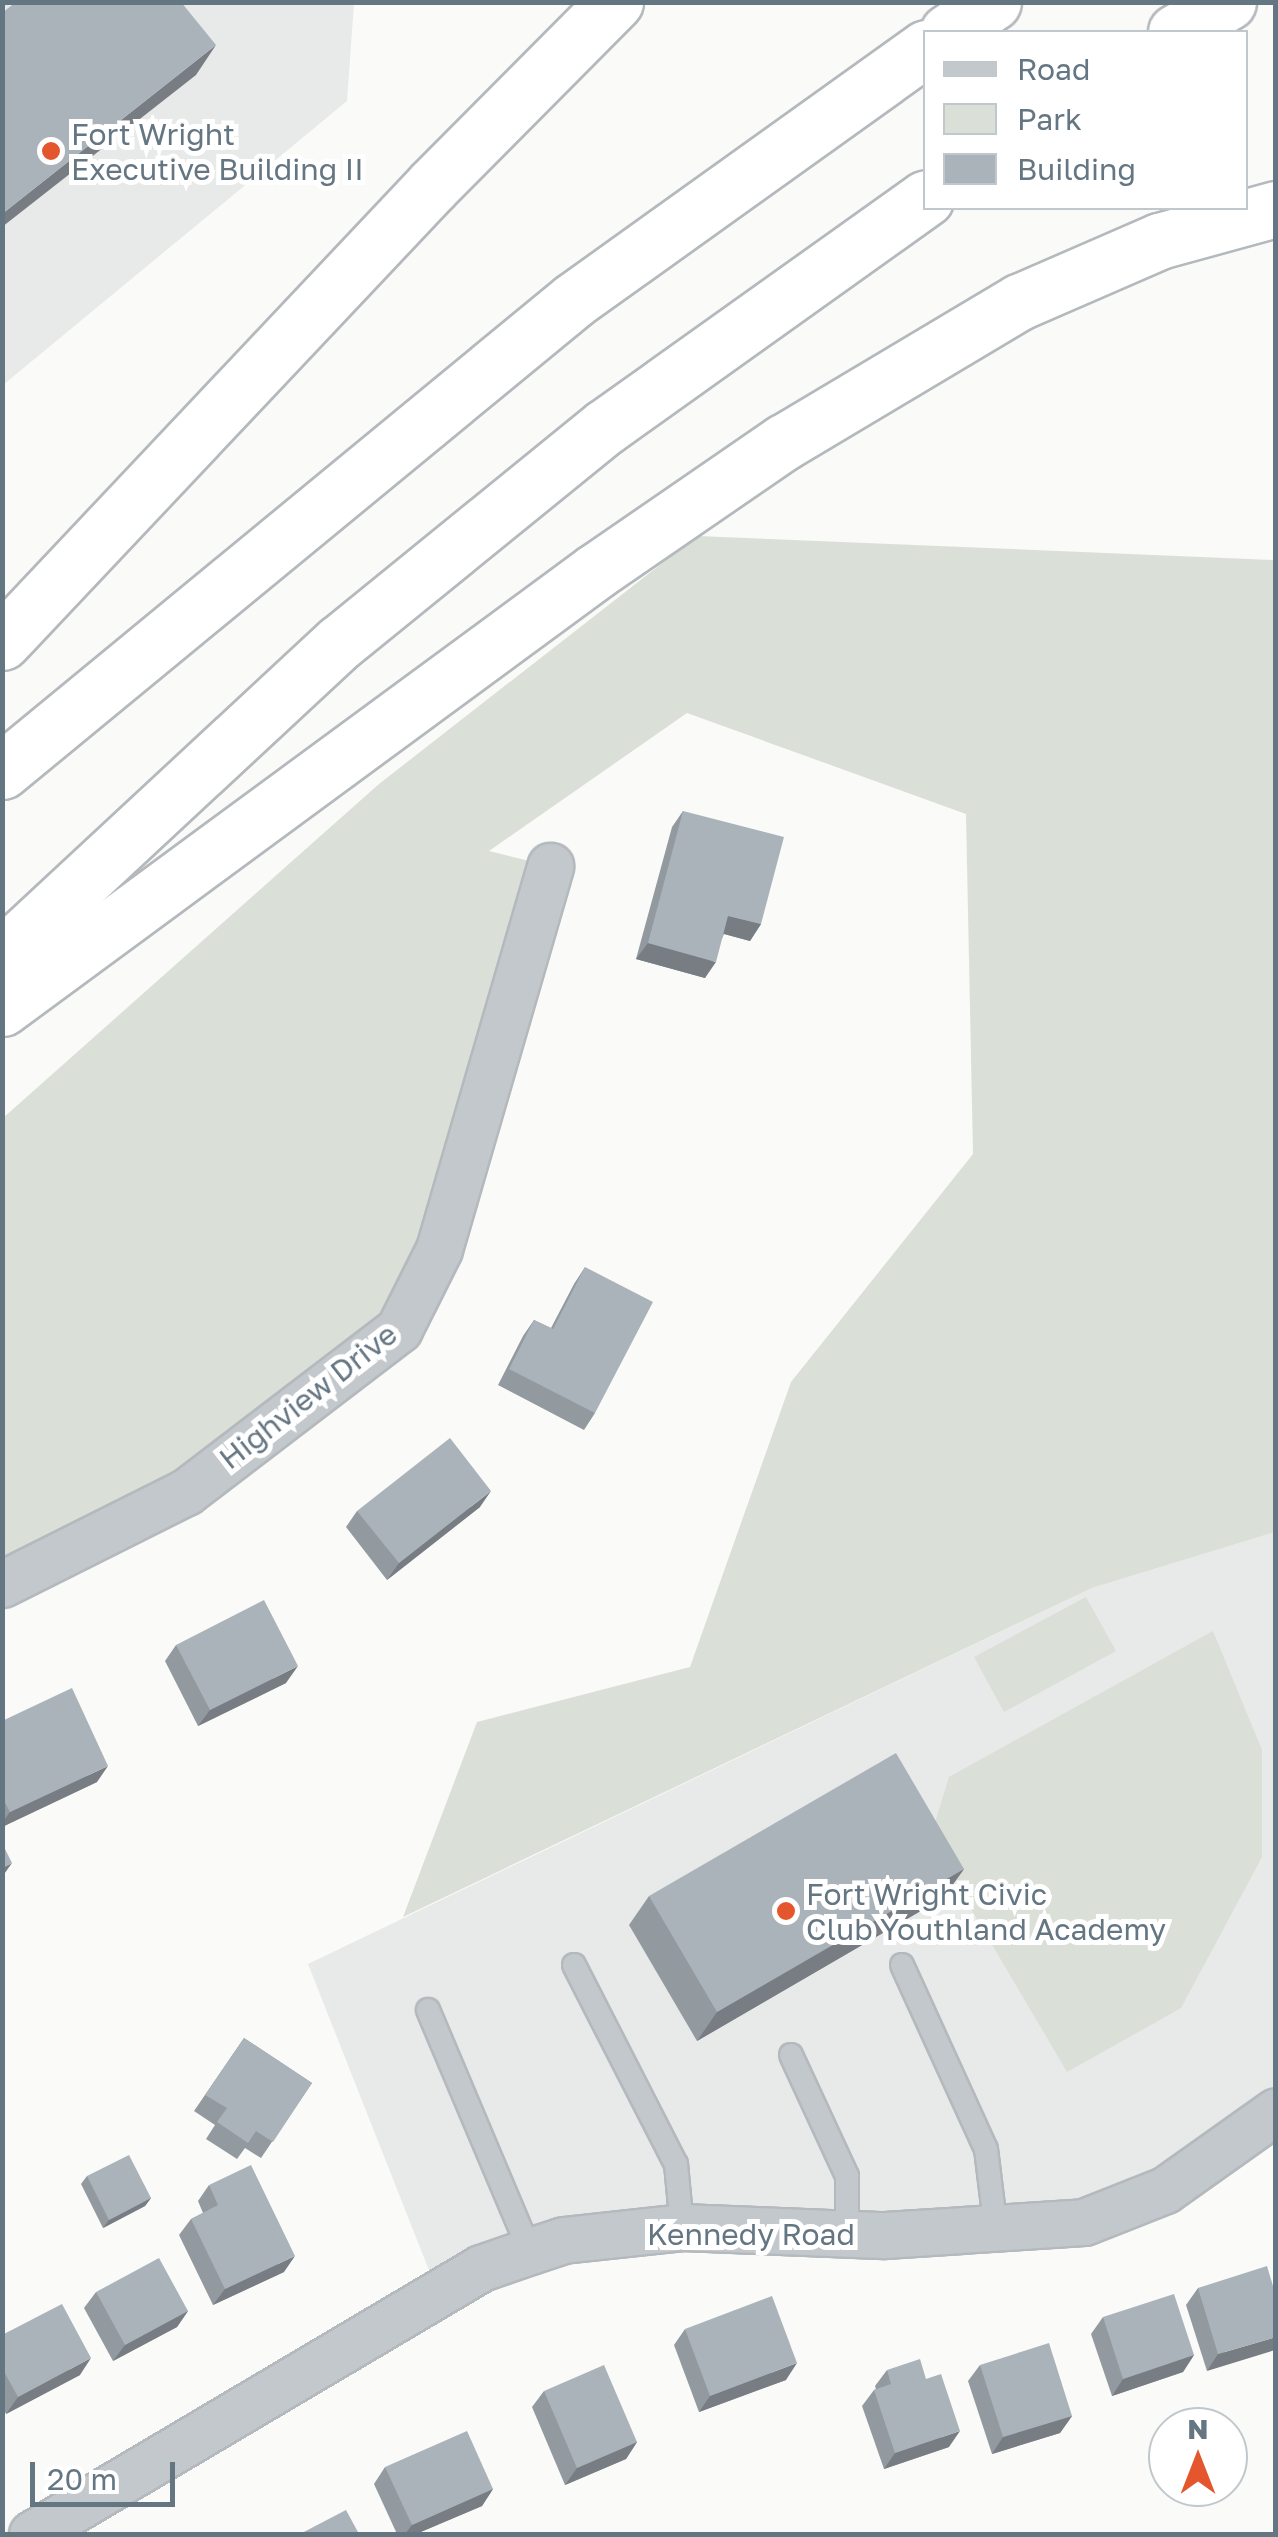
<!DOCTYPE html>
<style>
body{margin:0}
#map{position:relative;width:1278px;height:2537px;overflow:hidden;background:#fafaf8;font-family:"Golos Text",sans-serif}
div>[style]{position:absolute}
.built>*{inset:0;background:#e8e9e9}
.green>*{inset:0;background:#dadfd7}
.roads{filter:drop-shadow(2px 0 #b4b9bd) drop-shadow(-2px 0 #b4b9bd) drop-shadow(0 2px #b4b9bd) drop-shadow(0 -2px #b4b9bd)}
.lane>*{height:22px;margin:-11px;padding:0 11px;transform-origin:11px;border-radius:11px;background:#c3c8cc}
.street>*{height:45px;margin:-22.5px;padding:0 22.5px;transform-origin:22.5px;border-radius:22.5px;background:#c3c8cc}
.highway>*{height:55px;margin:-27.5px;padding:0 27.5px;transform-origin:27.5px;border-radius:27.5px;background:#fff}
.wall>*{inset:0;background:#929a9f}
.shaded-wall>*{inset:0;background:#777d82}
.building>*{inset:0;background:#aab3b9}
.dots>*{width:28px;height:28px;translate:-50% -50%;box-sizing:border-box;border:5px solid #fff;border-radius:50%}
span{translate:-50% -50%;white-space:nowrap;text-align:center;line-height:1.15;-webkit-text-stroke:10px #fff;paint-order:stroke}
.poi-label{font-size:30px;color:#657683}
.left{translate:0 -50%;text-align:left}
.street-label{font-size:30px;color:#657683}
.frame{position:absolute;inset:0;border:5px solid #657683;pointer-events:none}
.legend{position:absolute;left:923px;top:30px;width:325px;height:180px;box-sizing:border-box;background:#fff;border:2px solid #c1c8cd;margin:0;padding:12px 18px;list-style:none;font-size:30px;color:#657683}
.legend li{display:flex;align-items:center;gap:20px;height:50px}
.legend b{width:50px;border:2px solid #c1c8cd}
.north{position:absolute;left:1148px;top:2407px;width:100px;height:100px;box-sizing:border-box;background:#fff;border:2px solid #c1c8cd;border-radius:50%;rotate:0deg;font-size:28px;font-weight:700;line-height:40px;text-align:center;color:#657683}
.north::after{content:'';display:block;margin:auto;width:35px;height:45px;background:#e4572e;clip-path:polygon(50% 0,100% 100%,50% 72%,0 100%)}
.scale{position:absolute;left:30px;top:2462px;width:145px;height:45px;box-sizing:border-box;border:5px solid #657683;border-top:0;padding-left:12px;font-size:30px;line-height:35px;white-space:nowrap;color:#657683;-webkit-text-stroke:8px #fff;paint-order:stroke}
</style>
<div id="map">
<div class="built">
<div style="clip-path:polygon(3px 3px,354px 3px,347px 101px,3px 385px)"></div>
<div style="clip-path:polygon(1275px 1532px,1275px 2111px,1084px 2222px,682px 2227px,438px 2293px,308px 1964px,1092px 1588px)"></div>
</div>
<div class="green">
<div style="clip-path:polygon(697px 536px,1275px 560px,1275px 1532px,1092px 1588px,403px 1917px,477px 1722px,690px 1667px,791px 1382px,973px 1154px,966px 814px,687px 713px,489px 851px,550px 866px,399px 1329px,3px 1584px,3px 1118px,379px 784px)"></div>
<div style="clip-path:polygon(1086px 1597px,1116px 1651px,1004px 1712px,974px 1657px)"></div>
<div style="clip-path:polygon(1213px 1631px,1262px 1750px,1262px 1857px,1181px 2008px,1067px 2072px,930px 1839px,949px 1777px)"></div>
</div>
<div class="roads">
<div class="lane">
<div style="left:574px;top:1965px;width:224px;rotate:62.9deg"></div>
<div style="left:676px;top:2164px;width:63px;rotate:84.6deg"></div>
<div style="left:902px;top:1965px;width:202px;rotate:65.5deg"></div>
<div style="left:986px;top:2149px;width:83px;rotate:83deg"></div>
<div style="left:428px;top:2010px;width:262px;rotate:67.1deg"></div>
<div style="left:791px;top:2055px;width:133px;rotate:65.2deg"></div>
<div style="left:847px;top:2176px;width:58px;rotate:90deg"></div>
</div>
<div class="street">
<div style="left:2px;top:1584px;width:206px;rotate:-26.6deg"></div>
<div style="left:186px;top:1492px;width:268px;rotate:-37.4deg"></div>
<div style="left:399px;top:1329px;width:89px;rotate:-63.4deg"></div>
<div style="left:439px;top:1249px;width:399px;rotate:-73.8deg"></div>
<div style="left:32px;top:2534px;width:522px;rotate:-30.64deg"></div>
<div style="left:481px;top:2268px;width:52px;rotate:-19.1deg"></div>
<div style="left:530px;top:2251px;width:35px;rotate:-18deg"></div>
<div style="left:563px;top:2240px;width:120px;rotate:-6.2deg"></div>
<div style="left:682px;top:2227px;width:203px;rotate:2.3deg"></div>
<div style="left:885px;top:2235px;width:199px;rotate:-3.7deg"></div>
<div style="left:1084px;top:2222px;width:87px;rotate:-21.6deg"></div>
<div style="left:1165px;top:2190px;width:136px;rotate:-35.4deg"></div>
</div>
<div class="highway">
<div style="left:948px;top:32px;width:54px;rotate:-33.7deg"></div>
<div style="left:1176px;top:32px;width:60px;rotate:-30deg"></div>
<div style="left:2px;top:642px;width:627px;rotate:-46.68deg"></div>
<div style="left:432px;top:186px;width:260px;rotate:-45.2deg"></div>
<div style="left:2px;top:771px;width:741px;rotate:-39.47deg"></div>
<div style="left:574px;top:300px;width:433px;rotate:-35.6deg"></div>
<div style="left:2px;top:956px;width:460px;rotate:-42.9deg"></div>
<div style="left:339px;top:643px;width:343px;rotate:-39.1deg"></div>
<div style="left:605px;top:427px;width:394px;rotate:-35.5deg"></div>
<div style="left:2px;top:1008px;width:737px;rotate:-36.34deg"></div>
<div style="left:596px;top:571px;width:228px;rotate:-34.5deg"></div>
<div style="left:784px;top:442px;width:274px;rotate:-30.8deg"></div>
<div style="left:1019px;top:302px;width:153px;rotate:-23.5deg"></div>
<div style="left:1159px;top:241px;width:121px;rotate:-15.3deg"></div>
</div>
</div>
<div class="wall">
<div style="clip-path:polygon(683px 811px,761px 924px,750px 941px,724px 934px,705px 978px,636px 959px,672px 827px)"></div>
<div style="clip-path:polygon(585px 1267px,595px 1413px,584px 1430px,498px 1385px,523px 1336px,534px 1320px,551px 1328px,574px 1284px)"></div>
<div style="clip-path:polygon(480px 1507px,387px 1580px,346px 1527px,357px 1511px)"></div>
<div style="clip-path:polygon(176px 1645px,286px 1683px,198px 1726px,165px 1661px)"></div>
<div style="clip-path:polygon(2px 1721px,97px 1782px,2px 1827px)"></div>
<div style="clip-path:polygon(964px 1869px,943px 1898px,697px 2041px,629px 1925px,649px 1896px)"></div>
<div style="clip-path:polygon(244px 2038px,312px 2083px,261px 2158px,245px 2148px,237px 2159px,206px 2139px,215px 2125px,194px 2111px)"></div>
<div style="clip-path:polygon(87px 2176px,151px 2198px,145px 2206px,103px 2228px,81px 2184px)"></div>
<div style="clip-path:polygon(209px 2185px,284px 2272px,213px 2305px,179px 2235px,191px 2219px,203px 2213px,198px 2201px)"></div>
<div style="clip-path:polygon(1198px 2288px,1276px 2296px,1207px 2371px,1186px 2305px)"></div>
<div style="clip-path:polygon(96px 2292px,188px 2311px,177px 2327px,113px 2361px,84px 2308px)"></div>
<div style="clip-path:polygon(1103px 2317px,1194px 2355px,1183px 2372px,1112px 2396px,1091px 2334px)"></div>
<div style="clip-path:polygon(685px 2329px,786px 2380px,699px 2412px,674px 2345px)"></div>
<div style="clip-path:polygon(2px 2335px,80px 2375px,6px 2414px,2px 2406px)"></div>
<div style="clip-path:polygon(980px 2365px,1072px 2416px,1060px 2433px,992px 2454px,968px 2381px)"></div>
<div style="clip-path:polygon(887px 2370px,949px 2447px,884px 2469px,862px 2406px,874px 2390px,876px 2389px,875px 2386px)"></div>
<div style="clip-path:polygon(544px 2391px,637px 2442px,626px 2459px,565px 2485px,532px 2407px)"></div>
<div style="clip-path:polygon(385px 2467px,493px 2489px,482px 2506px,416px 2534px,397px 2534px,374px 2484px)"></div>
</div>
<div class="shaded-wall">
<div style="clip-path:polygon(216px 45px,196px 75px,2px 227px,2px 214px)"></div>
<div style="clip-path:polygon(728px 916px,761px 924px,750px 941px,717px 932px)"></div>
<div style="clip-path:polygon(648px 943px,716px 962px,705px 978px,636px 959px)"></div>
<div style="clip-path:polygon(491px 1491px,480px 1507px,387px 1580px,399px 1563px)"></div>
<div style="clip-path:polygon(298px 1666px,286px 1683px,198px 1726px,210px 1710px)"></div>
<div style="clip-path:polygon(108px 1766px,97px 1782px,2px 1827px,2px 1823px,10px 1812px)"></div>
<div style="clip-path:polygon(12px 1863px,2px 1877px,2px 1868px)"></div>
<div style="clip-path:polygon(964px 1869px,943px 1898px,697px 2041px,717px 2012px)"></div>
<div style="clip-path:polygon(151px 2198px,145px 2206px,103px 2228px,109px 2220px)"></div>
<div style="clip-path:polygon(295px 2256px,284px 2272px,213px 2305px,225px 2289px)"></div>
<div style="clip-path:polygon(188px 2311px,177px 2327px,113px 2361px,125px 2345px)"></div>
<div style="clip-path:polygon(1276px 2337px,1275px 2350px,1207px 2371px,1218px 2354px)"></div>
<div style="clip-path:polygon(1194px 2355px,1183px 2372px,1112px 2396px,1123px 2379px)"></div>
<div style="clip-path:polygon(91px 2358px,80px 2375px,6px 2414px,18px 2397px)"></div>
<div style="clip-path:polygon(797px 2363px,786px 2380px,699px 2412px,710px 2396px)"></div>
<div style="clip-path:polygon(1072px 2416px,1060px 2433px,992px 2454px,1003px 2437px)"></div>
<div style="clip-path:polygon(960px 2431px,949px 2447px,884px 2469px,895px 2453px)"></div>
<div style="clip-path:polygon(637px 2442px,626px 2459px,565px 2485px,577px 2468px)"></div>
<div style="clip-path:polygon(493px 2489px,482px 2506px,416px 2534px,405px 2534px,412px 2525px)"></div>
</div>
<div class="building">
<div style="clip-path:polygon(16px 2px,181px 2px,216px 45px,2px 214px,2px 13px)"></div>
<div style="clip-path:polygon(683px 811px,784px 837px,761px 924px,728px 916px,716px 962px,648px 943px)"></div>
<div style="clip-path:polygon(585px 1267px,653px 1302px,595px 1413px,509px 1369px,534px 1320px,553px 1329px)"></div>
<div style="clip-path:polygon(450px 1438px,491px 1491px,399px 1563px,357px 1511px)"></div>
<div style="clip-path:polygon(264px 1600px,298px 1666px,210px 1710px,176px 1645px)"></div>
<div style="clip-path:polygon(72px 1688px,108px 1766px,10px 1812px,2px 1797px,2px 1721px)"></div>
<div style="clip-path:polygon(896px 1753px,964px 1869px,717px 2012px,649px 1896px)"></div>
<div style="clip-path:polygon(2px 1843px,12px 1863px,2px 1868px)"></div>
<div style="clip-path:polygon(244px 2038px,312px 2083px,273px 2142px,256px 2131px,248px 2143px,217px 2122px,227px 2108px,205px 2095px)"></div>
<div style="clip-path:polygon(129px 2155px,151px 2198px,109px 2220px,87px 2176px)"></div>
<div style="clip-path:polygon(251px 2165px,295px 2256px,225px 2289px,191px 2219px,218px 2205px,209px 2185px)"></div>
<div style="clip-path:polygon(159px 2258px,188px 2311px,125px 2345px,96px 2292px)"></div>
<div style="clip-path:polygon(1267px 2266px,1276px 2296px,1276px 2337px,1218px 2354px,1198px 2288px)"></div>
<div style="clip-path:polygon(1174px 2294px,1194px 2355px,1123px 2379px,1103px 2317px)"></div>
<div style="clip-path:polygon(772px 2296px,797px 2363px,710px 2396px,685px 2329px)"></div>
<div style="clip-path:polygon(62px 2304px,91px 2358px,18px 2397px,2px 2368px,2px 2335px)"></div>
<div style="clip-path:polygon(1049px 2343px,1072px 2416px,1003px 2437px,980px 2365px)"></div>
<div style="clip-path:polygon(920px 2359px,926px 2379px,941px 2374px,960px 2431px,895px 2453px,874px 2390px,891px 2384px,887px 2370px)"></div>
<div style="clip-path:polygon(604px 2365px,637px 2442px,577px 2468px,544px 2391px)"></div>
<div style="clip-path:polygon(467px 2431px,493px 2489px,412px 2525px,385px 2467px)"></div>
<div style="clip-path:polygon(346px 2510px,359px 2534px,300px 2534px)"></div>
</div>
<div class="dots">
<div style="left:51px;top:151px;background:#e4572e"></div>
<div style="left:786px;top:1911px;background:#e4572e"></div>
</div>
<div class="poi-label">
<span class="left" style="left:71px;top:151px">Fort Wright<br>Executive Building II</span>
<span class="left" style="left:806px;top:1911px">Fort Wright Civic<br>Club Youthland Academy</span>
</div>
<div class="street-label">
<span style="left:308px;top:1396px;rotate:-38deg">Highview Drive</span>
<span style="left:751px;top:2234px">Kennedy Road</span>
</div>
<div class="frame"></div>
<ul class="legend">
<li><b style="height:12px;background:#c3c8cc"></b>Road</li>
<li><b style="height:28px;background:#dadfd7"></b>Park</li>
<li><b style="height:28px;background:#aab3b9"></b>Building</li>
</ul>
<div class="north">N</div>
<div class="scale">20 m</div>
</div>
